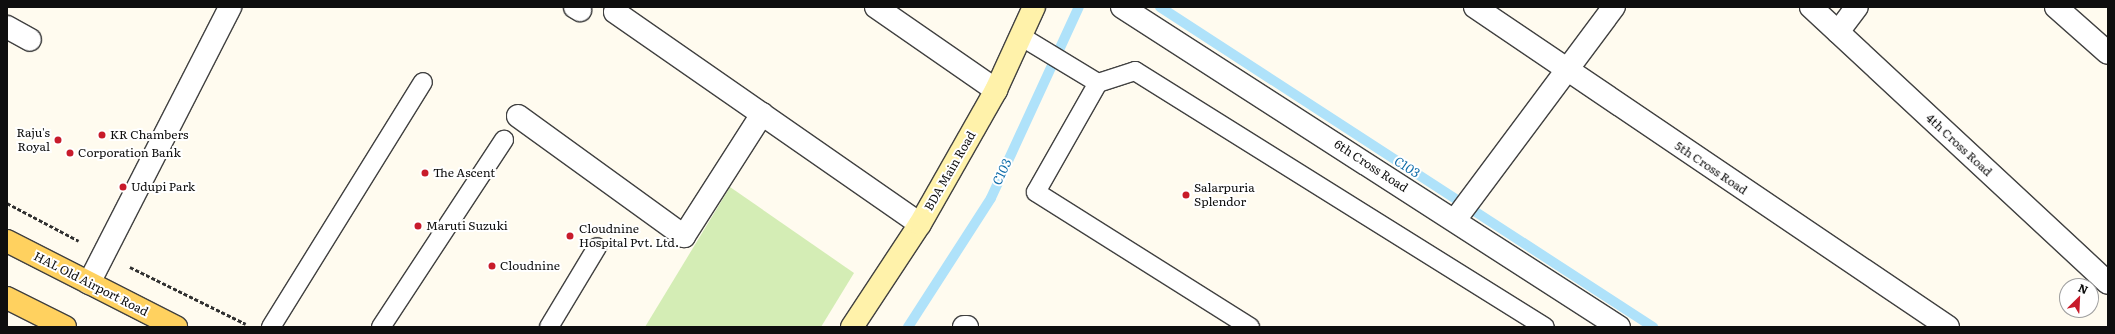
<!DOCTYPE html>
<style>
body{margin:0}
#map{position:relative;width:2115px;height:334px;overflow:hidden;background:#fffbef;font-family:Literata,serif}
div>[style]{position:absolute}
.green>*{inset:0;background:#d4edb5}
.stream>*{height:10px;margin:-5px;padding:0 5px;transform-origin:5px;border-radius:5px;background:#afe2fa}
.path>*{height:2.5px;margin-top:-1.25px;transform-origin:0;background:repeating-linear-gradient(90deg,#303030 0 4px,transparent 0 6px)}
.roads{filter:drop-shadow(1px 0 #414141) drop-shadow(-1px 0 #414141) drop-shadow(0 1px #414141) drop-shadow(0 -1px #414141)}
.lane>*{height:18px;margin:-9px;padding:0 9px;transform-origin:9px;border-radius:9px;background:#fff}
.street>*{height:22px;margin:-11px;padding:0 11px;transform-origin:11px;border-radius:11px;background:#fff}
.secondary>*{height:22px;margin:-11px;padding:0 11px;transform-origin:11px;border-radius:11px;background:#fff2aa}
.primary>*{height:22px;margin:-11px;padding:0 11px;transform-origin:11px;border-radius:11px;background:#ffd15f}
.dots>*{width:11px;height:11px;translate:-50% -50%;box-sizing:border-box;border:2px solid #fff;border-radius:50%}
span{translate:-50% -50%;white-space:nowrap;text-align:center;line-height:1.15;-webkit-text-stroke:4px #fff;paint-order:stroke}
.poi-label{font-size:12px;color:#0e0e0e}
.right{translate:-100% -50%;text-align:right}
.left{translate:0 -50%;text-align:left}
.street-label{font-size:12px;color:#0e0e0e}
.water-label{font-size:13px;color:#0e6ca9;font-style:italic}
.frame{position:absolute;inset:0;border:8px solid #0e0e0e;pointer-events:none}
.north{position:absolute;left:2059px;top:278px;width:40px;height:40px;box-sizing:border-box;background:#fff;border:1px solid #9f9f9f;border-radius:50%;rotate:24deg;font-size:11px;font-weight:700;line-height:16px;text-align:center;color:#0e0e0e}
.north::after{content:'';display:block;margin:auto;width:14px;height:18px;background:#c81b2b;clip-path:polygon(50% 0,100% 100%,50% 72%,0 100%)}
</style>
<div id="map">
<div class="green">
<div style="clip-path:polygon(730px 187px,854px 273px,821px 327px,645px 327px)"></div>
</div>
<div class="stream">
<div style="left:1160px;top:7px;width:588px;rotate:32.99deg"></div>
<div style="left:908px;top:327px;width:153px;rotate:-57.2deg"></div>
<div style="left:991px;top:198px;width:210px;rotate:-65.3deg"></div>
</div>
<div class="path">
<div style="left:7px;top:203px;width:81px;rotate:27.8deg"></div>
<div style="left:130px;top:267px;width:129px;rotate:26.2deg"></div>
</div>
<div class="roads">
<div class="lane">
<div style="left:1022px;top:37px;width:89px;rotate:31.2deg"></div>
<div style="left:271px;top:327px;width:288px;rotate:-58.2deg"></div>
<div style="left:381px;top:327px;width:224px;rotate:-56.7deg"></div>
<div style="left:549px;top:327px;width:93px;rotate:-59deg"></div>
<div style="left:1250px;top:327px;width:253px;rotate:-147.8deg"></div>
<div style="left:1036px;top:192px;width:125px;rotate:-60.4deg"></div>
<div style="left:1098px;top:83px;width:39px;rotate:-18deg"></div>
<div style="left:1135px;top:71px;width:483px;rotate:32deg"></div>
</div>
<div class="street">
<div style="left:575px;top:7px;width:6px;rotate:31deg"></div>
<div style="left:876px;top:7px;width:146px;rotate:34.7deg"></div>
<div style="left:1122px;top:7px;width:591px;rotate:32.78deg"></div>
<div style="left:1475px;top:7px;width:571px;rotate:34.08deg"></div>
<div style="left:1811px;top:7px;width:405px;rotate:42.9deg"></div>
<div style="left:2056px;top:7px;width:69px;rotate:41.5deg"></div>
<div style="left:615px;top:12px;width:371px;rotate:34.8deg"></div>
<div style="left:7px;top:27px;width:26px;rotate:29deg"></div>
<div style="left:1838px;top:32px;width:31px;rotate:-53deg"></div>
<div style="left:518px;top:116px;width:205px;rotate:35.9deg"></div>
<div style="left:684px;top:236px;width:145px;rotate:-57.4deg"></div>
<div style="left:1455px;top:220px;width:266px;rotate:-53.3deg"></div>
<div style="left:89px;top:283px;width:310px;rotate:-62.9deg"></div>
<div style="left:964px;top:327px;width:3px"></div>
</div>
<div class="secondary">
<div style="left:852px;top:327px;width:123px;rotate:-56.6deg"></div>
<div style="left:920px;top:224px;width:154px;rotate:-60.4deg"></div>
<div style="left:996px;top:90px;width:91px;rotate:-65.4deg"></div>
</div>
<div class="primary">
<div style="left:7px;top:241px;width:190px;rotate:27deg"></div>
<div style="left:7px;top:298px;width:65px;rotate:26.6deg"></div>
</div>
</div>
<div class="dots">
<div style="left:102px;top:135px;background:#c81b2b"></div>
<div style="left:58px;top:140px;background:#c81b2b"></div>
<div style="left:70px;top:153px;background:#c81b2b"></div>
<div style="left:425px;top:173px;background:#c81b2b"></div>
<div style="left:123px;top:187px;background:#c81b2b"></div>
<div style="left:1186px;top:195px;background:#c81b2b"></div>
<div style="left:418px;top:226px;background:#c81b2b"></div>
<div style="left:570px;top:236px;background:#c81b2b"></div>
<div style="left:492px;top:266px;background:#c81b2b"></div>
</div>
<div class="poi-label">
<span class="right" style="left:50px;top:140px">Raju's<br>Royal</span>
<span class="left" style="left:110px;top:135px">KR Chambers</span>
<span class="left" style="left:78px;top:153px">Corporation Bank</span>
<span class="left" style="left:433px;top:173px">The Ascent</span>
<span class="left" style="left:131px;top:187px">Udupi Park</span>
<span class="left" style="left:1194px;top:195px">Salarpuria<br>Splendor</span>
<span class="left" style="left:426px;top:226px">Maruti Suzuki</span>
<span class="left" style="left:579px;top:236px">Cloudnine<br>Hospital Pvt. Ltd.</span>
<span class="left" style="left:500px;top:266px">Cloudnine</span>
</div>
<div class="street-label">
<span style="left:1959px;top:145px;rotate:43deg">4th Cross Road</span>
<span style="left:1371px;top:166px;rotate:33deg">6th Cross Road</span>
<span style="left:1711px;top:168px;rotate:34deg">5th Cross Road</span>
<span style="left:950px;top:171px;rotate:-60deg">BDA Main Road</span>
<span style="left:91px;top:284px;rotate:27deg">HAL Old Airport Road</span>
</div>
<div class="water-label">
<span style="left:1407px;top:167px;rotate:33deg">C103</span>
<span style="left:1002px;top:172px;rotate:-65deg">C103</span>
</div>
<div class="frame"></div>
<div class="north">N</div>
</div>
